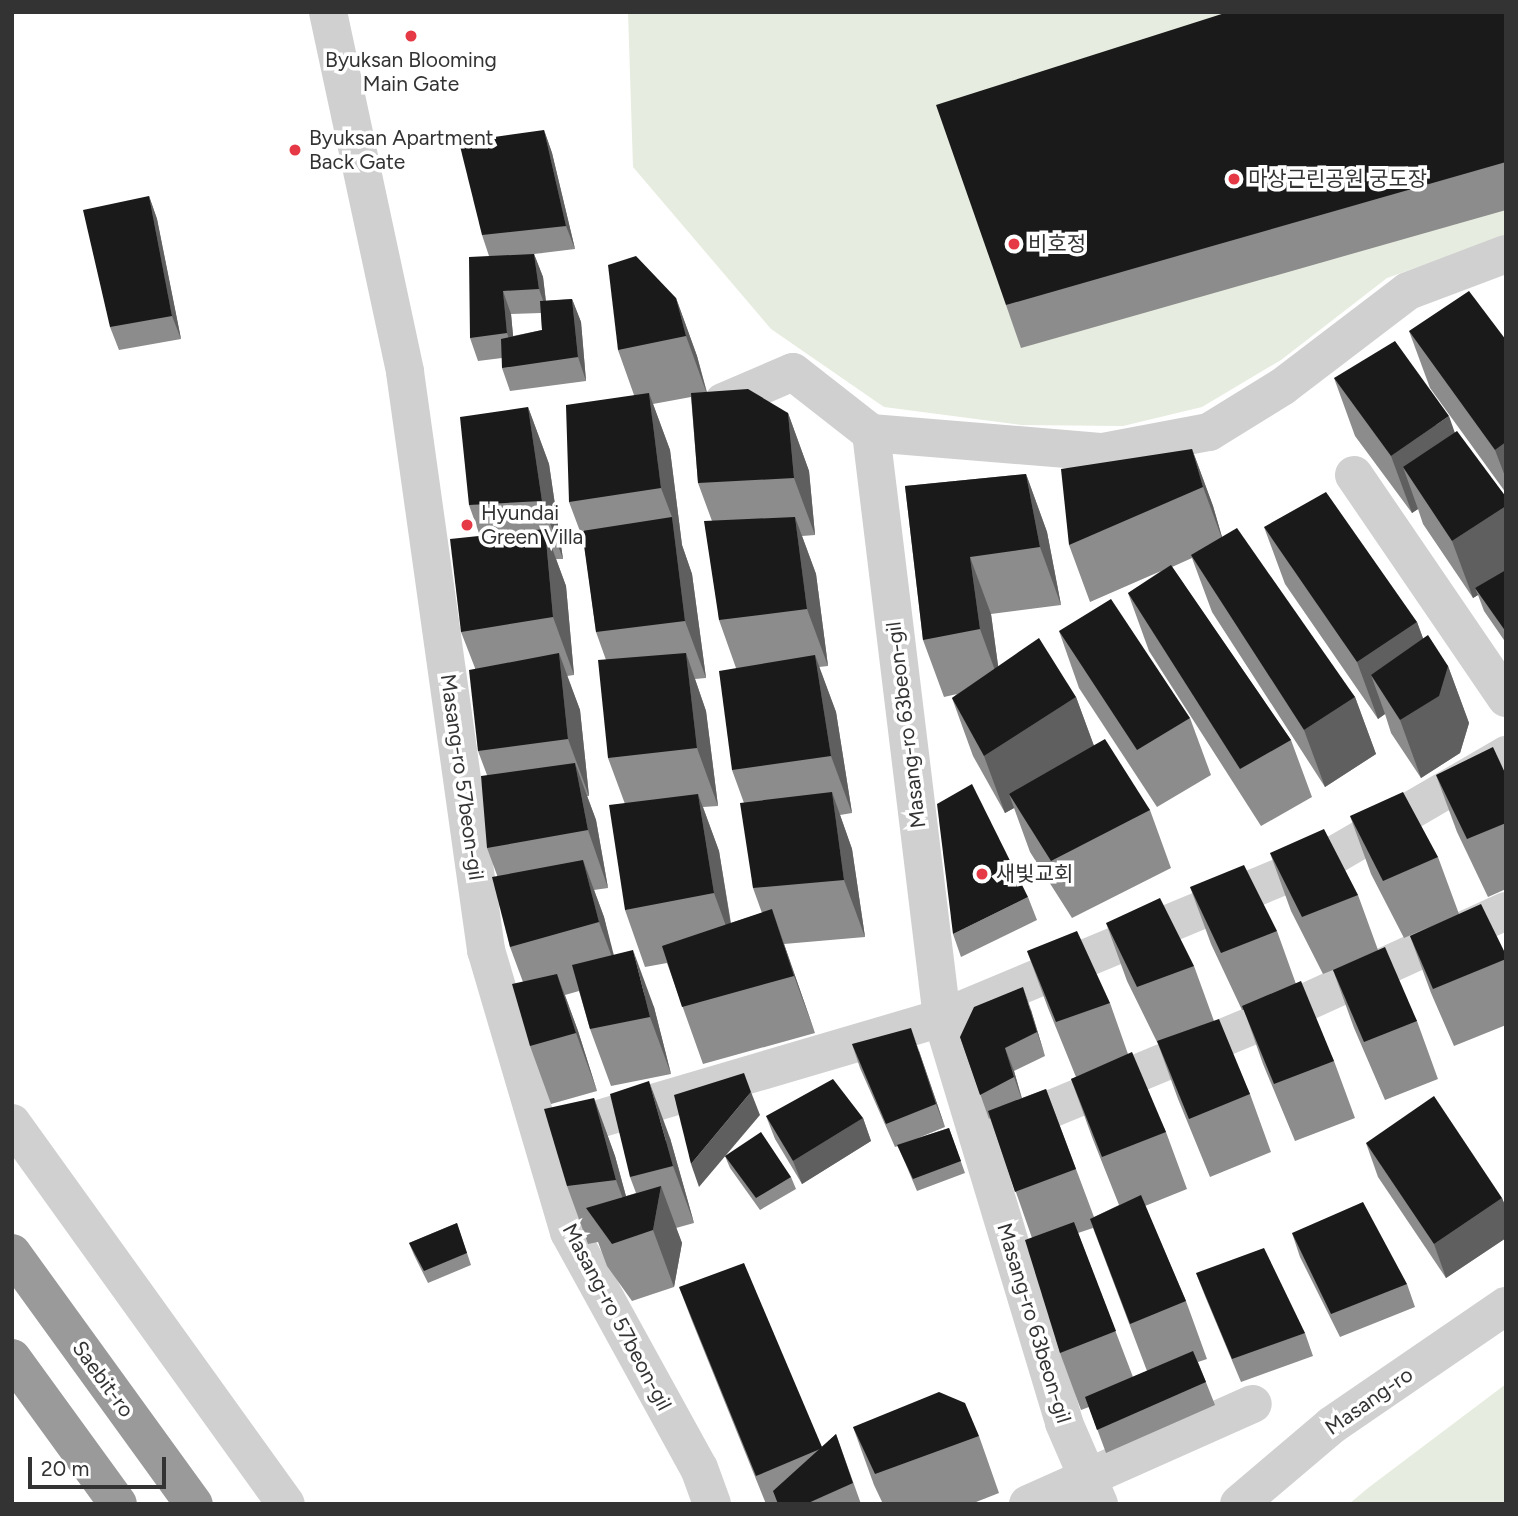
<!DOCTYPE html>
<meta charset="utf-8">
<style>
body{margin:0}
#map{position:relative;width:1518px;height:1516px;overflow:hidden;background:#fff;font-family:Figtree,"Noto Sans KR",sans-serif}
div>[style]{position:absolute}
.green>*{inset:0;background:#e6ecdf}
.minor>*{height:38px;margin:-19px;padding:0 19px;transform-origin:19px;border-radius:19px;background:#d0d0d0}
.highway>*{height:38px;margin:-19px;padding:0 19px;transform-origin:19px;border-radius:19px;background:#9a9a9a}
.wall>*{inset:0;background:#8c8c8c}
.shaded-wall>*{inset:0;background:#5f5f5f}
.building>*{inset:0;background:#1a1a1a}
.dots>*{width:19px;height:19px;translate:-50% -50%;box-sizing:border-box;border:4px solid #fff;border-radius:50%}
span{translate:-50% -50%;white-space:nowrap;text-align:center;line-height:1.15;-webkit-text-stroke:7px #fff;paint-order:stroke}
.poi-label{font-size:21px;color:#333}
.left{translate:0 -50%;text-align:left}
.street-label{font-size:21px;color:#333}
.frame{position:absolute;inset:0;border:14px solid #333;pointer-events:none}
.scale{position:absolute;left:28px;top:1457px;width:138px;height:32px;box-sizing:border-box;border:4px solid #333;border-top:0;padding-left:9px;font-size:21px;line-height:24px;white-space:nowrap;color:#333;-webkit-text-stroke:5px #fff;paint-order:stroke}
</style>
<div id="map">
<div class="green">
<div style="clip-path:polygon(628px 12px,1506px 12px,1506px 236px,1387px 278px,1281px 360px,1202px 407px,1123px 426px,1021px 425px,884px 407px,771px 329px,633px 167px)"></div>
<div style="clip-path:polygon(1506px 1384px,1506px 1504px,1349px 1504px,1368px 1488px)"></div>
</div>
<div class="minor">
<div style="left:328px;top:12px;width:368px;rotate:77.9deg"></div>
<div style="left:405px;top:372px;width:584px;rotate:82.02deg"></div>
<div style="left:486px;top:950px;width:294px;rotate:73.6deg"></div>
<div style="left:569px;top:1232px;width:269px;rotate:61.2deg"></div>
<div style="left:699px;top:1468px;width:38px;rotate:70deg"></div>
<div style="left:723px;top:402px;width:76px;rotate:-23.2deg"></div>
<div style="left:793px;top:372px;width:99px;rotate:38deg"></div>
<div style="left:871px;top:433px;width:233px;rotate:4.7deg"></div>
<div style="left:1103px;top:452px;width:108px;rotate:-10.7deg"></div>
<div style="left:1209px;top:432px;width:86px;rotate:-31.7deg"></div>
<div style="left:1282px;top:387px;width:158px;rotate:-37.3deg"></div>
<div style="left:1408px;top:291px;width:105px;rotate:-20.7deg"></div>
<div style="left:871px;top:433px;width:589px;rotate:83.08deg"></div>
<div style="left:942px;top:1018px;width:423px;rotate:73.2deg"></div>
<div style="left:1064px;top:1423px;width:88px;rotate:66.6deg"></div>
<div style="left:1354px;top:475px;width:270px;rotate:55.7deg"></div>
<div style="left:12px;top:1123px;width:469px;rotate:54.3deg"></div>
<div style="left:1005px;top:1128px;width:300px;rotate:-22.5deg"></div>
<div style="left:1282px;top:1013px;width:246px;rotate:-24.5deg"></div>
<div style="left:551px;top:1133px;width:408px;rotate:-16.4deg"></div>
<div style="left:942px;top:1018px;width:427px;rotate:-22.6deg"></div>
<div style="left:1336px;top:854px;width:197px;rotate:-30.2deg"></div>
<div style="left:1028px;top:1504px;width:246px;rotate:-24deg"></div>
<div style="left:1239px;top:1504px;width:122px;rotate:-40.3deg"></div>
<div style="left:1332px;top:1425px;width:211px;rotate:-34.4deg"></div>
</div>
<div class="highway">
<div style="left:12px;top:1253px;width:310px;rotate:54.1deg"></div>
<div style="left:12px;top:1358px;width:180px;rotate:54deg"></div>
</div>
<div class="wall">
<div style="clip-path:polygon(1506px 12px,1506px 210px,1021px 348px,1006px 305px)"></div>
<div style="clip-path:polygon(evenodd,544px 130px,552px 153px,575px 249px,534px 254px,543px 277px,546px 301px,572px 299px,581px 322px,586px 381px,510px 391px,502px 368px,502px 358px,478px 361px,470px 338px,489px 256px,482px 235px,544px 130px,541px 313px,542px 330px,513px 336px,511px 314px,541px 313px)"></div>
<div style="clip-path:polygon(149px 196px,157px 219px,181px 339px,119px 350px,110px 327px)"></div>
<div style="clip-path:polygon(evenodd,676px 298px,697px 356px,707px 392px,788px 413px,809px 471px,815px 535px,802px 536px,816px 574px,828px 666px,819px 667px,836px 712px,852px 813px,840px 815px,852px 849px,865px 937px,784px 944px,815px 1033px,703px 1064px,667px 963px,645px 967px,625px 910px,625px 804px,608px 758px,606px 660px,596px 632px,584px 542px,569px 502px,634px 395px,618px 350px,676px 298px,691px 397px,698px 483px,712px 521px,719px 620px,736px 668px,732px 770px,744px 803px,753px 888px,762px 913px,731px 923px,719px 851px,703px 807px,718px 806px,706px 711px,695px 679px,706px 678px,692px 574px,682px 545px,670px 450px,653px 404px,691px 397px)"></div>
<div style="clip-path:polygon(1409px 331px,1506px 340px,1506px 493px,1430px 388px)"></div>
<div style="clip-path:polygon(1334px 378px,1455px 433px,1506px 497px,1506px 643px,1484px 611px,1478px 595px,1473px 598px,1423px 524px,1418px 509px,1412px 513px,1355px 436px)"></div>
<div style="clip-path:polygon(528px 407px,549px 464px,563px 559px,556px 559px,566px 586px,574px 675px,567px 676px,580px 710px,589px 796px,587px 796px,596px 820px,608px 888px,594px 890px,604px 917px,613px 955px,654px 1007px,671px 1074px,611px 1086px,590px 1029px,579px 991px,565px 995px,578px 1031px,597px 1091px,551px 1104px,530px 1046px,523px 982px,510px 947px,497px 875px,487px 848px,487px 775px,478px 751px,475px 668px,461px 632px,480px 536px,469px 505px)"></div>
<div style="clip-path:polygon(1192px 449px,1213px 506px,1222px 537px,1355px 697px,1376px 754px,1325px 787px,1212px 612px,1192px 558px,1172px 567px,1291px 740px,1312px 797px,1261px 826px,1149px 651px,1128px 593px,1161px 571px,1090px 602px,1069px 545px)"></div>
<div style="clip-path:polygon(1026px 474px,1047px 532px,1061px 605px,991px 614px,998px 666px,1076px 697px,1094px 746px,1150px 810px,1171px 868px,1072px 918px,1030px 852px,1014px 808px,1005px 813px,973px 756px,952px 698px,957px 694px,944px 697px,923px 640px,905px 486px)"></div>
<div style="clip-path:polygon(1264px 527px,1417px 622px,1423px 638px,1448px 666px,1469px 723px,1460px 753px,1421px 778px,1391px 733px,1385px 714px,1378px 719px,1285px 584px)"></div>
<div style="clip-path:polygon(1059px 631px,1190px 718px,1211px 775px,1157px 807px,1079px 688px)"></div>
<div style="clip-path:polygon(1436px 775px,1506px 775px,1506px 889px,1488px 897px,1457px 832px)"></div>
<div style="clip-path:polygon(1350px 816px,1438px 857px,1459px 914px,1506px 955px,1506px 1025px,1454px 1046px,1431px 993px,1410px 936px,1429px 927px,1404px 938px,1371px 874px)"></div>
<div style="clip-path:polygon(1270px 853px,1358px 895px,1378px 950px,1417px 1021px,1438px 1079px,1385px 1100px,1354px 1028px,1333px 970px,1338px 968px,1323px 974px,1291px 911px)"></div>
<div style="clip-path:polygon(1190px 887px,1277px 931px,1296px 984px,1334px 1061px,1355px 1118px,1295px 1141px,1263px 1064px,1244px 1010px,1242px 1010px,1211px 944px)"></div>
<div style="clip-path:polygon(1028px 897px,1037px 920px,961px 957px,953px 934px)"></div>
<div style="clip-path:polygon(1106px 923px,1194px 966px,1214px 1021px,1250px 1094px,1271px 1152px,1210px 1177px,1178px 1099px,1158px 1044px,1127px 981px)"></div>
<div style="clip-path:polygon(evenodd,1027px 951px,1110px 1003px,1128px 1054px,1166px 1132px,1187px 1189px,1145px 1206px,1186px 1301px,1207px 1359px,1198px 1362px,1215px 1405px,1106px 1453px,1089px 1407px,1081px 1410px,1060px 1353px,1032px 1238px,990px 1118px,989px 1119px,960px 1037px,1031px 1010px,1045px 1056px,1014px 1071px,1022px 1098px,1046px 1089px,1094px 1217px,1119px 1205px,1092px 1137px,1071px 1079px,1076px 1077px,1048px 1008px,1027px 951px,1093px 1228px,1147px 1371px,1133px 1377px,1078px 1233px,1093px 1228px)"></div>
<div style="clip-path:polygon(852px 1044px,919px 1051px,945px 1127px,918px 1138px,949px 1128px,965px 1173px,917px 1191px,898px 1146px,895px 1147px,860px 1068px)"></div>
<div style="clip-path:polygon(594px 1098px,615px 1156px,626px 1196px,636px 1193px,630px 1177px,670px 1138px,694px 1223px,676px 1228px,682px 1243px,674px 1287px,632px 1301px,607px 1266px,598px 1242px,588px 1244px,567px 1186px)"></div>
<div style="clip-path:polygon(766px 1116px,863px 1118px,871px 1141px,802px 1184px,775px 1139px)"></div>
<div style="clip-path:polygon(1366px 1143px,1502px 1198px,1506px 1208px,1506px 1238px,1446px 1278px,1378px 1177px)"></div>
<div style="clip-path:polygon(725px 1156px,791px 1177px,796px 1189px,760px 1210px,730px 1168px)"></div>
<div style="clip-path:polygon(457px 1223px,471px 1265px,428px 1283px,414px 1255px,409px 1243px)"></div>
<div style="clip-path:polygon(1292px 1233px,1407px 1284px,1415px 1307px,1340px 1337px,1300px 1257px)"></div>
<div style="clip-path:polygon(1196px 1273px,1305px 1333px,1313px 1356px,1241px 1382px,1205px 1296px)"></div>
<div style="clip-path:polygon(679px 1287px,822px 1447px,836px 1434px,861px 1504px,766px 1504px,692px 1321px)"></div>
<div style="clip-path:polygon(853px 1427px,979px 1436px,999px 1493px,971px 1504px,883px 1504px,874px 1485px)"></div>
</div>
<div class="shaded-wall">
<div style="clip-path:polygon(544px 130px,552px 153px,575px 249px,566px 226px)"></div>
<div style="clip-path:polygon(149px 196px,157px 219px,181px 339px,172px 316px)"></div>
<div style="clip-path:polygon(534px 254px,543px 277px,547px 312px,539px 289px)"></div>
<div style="clip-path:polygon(503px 291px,511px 314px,515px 356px,507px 333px)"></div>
<div style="clip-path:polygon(676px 298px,697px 356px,707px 394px,686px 336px)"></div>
<div style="clip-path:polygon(572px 299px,581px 322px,586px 381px,578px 357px)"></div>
<div style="clip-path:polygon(649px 393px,670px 450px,682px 545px,692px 574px,706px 678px,685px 621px,672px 517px,661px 488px)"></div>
<div style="clip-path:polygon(528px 407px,549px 464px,563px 559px,542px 501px)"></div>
<div style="clip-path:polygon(788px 413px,809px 471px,815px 535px,794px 478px)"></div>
<div style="clip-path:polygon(1449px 416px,1469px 473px,1403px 467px,1418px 509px,1412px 513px,1391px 456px)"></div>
<div style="clip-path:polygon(1506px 442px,1506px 463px,1504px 461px,1506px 466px,1506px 479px,1495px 450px)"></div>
<div style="clip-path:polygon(1192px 449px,1213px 506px,1224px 544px,1203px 487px)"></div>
<div style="clip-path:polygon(1026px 474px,1047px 532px,1061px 605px,1040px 547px)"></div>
<div style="clip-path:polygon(1506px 506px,1506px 577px,1475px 588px,1478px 595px,1473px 598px,1452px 541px)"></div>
<div style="clip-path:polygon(795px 517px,816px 574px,828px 666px,807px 609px)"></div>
<div style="clip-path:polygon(545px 529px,566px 586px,574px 675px,553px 617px)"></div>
<div style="clip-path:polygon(970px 557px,991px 614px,1001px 687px,980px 629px)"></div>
<div style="clip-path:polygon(1417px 622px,1438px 680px,1371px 675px,1385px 714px,1378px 719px,1357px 662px)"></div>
<div style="clip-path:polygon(559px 653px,580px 710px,589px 796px,568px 739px)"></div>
<div style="clip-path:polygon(686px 653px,706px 711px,718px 806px,697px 748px)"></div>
<div style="clip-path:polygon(815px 655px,836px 712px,852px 813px,831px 756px)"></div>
<div style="clip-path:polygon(1448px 666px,1469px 723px,1460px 753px,1421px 778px,1400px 720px)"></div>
<div style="clip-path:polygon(1076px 697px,1097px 754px,1009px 794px,1014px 808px,1005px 813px,984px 756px)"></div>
<div style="clip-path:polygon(1355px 697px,1376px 754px,1325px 787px,1304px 730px)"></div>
<div style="clip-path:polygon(575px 763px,596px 820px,608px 888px,588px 830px)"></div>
<div style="clip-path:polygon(832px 792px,852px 849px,865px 937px,844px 880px)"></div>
<div style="clip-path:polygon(698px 794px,719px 851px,735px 951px,714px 893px)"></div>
<div style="clip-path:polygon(583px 860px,604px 917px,620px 979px,599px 922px)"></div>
<div style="clip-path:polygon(772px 909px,792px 967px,815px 1033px,794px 976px)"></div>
<div style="clip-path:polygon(633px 950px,654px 1007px,671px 1074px,650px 1017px)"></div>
<div style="clip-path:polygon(557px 974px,578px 1031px,597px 1091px,576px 1033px)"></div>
<div style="clip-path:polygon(1023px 987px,1031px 1010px,1045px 1056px,1037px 1032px)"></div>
<div style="clip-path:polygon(911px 1028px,919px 1051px,945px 1127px,936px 1104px)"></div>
<div style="clip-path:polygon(1005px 1048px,1014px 1071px,1022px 1100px,1014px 1077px)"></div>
<div style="clip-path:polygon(649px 1081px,670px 1138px,694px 1223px,673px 1166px)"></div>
<div style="clip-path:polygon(751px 1092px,760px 1115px,699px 1187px,691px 1164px)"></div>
<div style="clip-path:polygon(594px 1098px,615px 1156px,637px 1237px,616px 1180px)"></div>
<div style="clip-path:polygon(863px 1118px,871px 1141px,802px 1184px,793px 1161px)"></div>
<div style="clip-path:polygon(661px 1186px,682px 1243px,674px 1287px,653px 1230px)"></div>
<div style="clip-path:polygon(1502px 1198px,1506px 1208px,1506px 1238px,1446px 1278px,1434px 1244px)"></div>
</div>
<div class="building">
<div style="clip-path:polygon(1228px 12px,1506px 12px,1506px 162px,1006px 305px,936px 105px)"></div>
<div style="clip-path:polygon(544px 130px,566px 226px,482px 235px,459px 142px)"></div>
<div style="clip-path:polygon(149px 196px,172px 316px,110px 327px,83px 210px)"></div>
<div style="clip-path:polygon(534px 254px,539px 289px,503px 291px,507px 333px,470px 338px,469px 257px)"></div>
<div style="clip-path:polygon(636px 256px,676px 298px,686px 336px,618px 350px,608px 265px)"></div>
<div style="clip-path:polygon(1469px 291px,1506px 340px,1506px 442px,1495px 450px,1409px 331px)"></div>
<div style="clip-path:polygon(572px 299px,578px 357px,502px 368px,501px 339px,542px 330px,540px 301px)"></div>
<div style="clip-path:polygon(1395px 341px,1449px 416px,1391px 456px,1334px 378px)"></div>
<div style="clip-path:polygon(748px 389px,788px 413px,794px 478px,698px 483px,691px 393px)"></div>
<div style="clip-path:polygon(649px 393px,661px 488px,569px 502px,566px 405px)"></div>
<div style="clip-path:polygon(528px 407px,542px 501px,469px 505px,460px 417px)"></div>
<div style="clip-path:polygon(1457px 431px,1506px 497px,1506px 506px,1452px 541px,1403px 467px)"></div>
<div style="clip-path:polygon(1192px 449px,1203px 487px,1069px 545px,1061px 469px)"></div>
<div style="clip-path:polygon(1026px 474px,1040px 547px,970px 557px,980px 629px,923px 640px,905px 486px)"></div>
<div style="clip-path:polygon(1326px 492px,1417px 622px,1357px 662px,1264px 527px)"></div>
<div style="clip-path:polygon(672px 517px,685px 621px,596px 632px,582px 531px)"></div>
<div style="clip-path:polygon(795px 517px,807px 609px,719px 620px,704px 521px)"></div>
<div style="clip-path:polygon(1237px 528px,1355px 697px,1304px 730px,1191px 555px)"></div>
<div style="clip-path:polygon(545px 529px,553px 617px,461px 632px,450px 539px)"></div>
<div style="clip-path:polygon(1171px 565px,1291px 740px,1240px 769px,1128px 593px)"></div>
<div style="clip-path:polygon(1506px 570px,1506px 632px,1475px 588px)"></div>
<div style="clip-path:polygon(1111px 599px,1190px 718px,1137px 750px,1059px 631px)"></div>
<div style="clip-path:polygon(1428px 635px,1448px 666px,1439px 696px,1400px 720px,1371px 675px)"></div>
<div style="clip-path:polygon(1039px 638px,1076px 697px,984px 756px,952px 698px)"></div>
<div style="clip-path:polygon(559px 653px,568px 739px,478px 751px,469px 670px)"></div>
<div style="clip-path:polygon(686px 653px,697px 748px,608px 758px,598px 660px)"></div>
<div style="clip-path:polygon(815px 655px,831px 756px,732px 770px,719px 671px)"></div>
<div style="clip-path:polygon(1105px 739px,1150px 810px,1051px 861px,1009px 794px)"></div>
<div style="clip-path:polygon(1493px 747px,1506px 775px,1506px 823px,1467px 839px,1436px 775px)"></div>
<div style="clip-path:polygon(575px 763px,588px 830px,487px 848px,481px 776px)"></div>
<div style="clip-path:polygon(972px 784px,1028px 897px,953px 934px,937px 804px)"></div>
<div style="clip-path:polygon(832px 792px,844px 880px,753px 888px,740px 803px)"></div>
<div style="clip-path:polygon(1403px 792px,1438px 857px,1383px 881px,1350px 816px)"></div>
<div style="clip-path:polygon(698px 794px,714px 893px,625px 910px,609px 805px)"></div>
<div style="clip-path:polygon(1324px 829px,1358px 895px,1302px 917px,1270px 853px)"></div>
<div style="clip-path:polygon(583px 860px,599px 922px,510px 947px,492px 877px)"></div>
<div style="clip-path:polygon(1244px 865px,1277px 931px,1221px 953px,1190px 887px)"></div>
<div style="clip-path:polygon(1160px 898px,1194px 966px,1137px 987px,1106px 923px)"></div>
<div style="clip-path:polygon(1481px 904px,1506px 955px,1506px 959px,1433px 989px,1410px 936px)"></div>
<div style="clip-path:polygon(772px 909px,794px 976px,682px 1007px,662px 946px)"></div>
<div style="clip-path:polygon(1077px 931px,1110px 1003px,1056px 1022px,1027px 951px)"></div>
<div style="clip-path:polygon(1385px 947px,1417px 1021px,1364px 1042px,1333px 970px)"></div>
<div style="clip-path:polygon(633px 950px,650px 1017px,590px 1029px,572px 965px)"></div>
<div style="clip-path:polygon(557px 974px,576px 1033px,530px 1046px,512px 984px)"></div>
<div style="clip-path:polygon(1301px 981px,1334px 1061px,1274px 1084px,1242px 1006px)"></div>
<div style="clip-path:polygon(1023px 987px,1037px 1032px,1005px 1048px,1014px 1077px,980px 1095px,960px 1037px,974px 1007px)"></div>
<div style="clip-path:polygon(1219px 1019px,1250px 1094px,1189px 1119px,1157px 1041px)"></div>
<div style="clip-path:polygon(911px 1028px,936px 1104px,886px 1124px,852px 1044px)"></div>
<div style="clip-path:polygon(1132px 1052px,1166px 1132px,1102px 1157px,1071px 1079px)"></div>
<div style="clip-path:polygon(744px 1073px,751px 1092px,691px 1164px,674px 1095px)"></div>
<div style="clip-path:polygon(833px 1079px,863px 1118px,793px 1161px,766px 1116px)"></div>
<div style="clip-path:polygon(649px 1081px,673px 1166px,630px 1177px,610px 1094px)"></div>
<div style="clip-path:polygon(1046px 1089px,1076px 1169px,1015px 1192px,988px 1111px)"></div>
<div style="clip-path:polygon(1434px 1096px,1502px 1198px,1434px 1244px,1366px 1143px)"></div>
<div style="clip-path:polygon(594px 1098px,616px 1180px,567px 1186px,544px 1109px)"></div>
<div style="clip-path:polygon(949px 1128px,961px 1161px,913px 1179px,897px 1145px)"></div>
<div style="clip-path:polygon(761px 1132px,791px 1177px,756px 1198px,725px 1156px)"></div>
<div style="clip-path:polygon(661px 1186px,653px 1230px,612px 1244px,586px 1208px)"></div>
<div style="clip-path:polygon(1141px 1195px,1186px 1301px,1130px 1324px,1090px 1219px)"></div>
<div style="clip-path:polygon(1363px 1202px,1407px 1284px,1331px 1314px,1292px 1233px)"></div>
<div style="clip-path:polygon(1074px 1222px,1116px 1331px,1060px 1353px,1025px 1240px)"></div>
<div style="clip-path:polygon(457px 1223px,467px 1253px,424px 1271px,409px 1243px)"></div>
<div style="clip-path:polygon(1264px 1248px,1305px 1333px,1232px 1359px,1196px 1273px)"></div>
<div style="clip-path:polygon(744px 1263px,822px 1447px,820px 1449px,756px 1476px,679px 1287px)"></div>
<div style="clip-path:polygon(1193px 1351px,1206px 1382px,1097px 1430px,1085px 1397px)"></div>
<div style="clip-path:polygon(939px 1392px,965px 1403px,979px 1436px,875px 1474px,853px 1427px)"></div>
<div style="clip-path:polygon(836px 1434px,853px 1483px,806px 1504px,778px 1504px,773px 1491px)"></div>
</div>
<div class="dots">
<div style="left:411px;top:36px;background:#e63946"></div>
<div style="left:295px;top:150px;background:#e63946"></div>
<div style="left:1234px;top:179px;background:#e63946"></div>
<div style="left:1014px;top:244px;background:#e63946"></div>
<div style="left:467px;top:525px;background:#e63946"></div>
<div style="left:982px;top:874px;background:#e63946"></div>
</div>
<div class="poi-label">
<span style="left:411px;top:72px">Byuksan Blooming<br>Main Gate</span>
<span class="left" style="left:309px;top:150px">Byuksan Apartment<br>Back Gate</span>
<span class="left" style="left:1248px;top:179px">마상근린공원 궁도장</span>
<span class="left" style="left:1028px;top:244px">비호정</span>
<span class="left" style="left:481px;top:525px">Hyundai<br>Green Villa</span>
<span class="left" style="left:996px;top:874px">새빛교회</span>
</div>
<div class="street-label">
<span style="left:906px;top:725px;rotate:-97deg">Masang-ro 63beon-gil</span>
<span style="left:462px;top:777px;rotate:82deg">Masang-ro 57beon-gil</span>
<span style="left:617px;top:1317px;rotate:62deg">Masang-ro 57beon-gil</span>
<span style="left:1034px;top:1323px;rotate:73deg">Masang-ro 63beon-gil</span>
<span style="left:103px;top:1379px;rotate:54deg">Saebit-ro</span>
<span style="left:1369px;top:1401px;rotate:-35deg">Masang-ro</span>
</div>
<div class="frame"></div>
<div class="scale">20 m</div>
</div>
